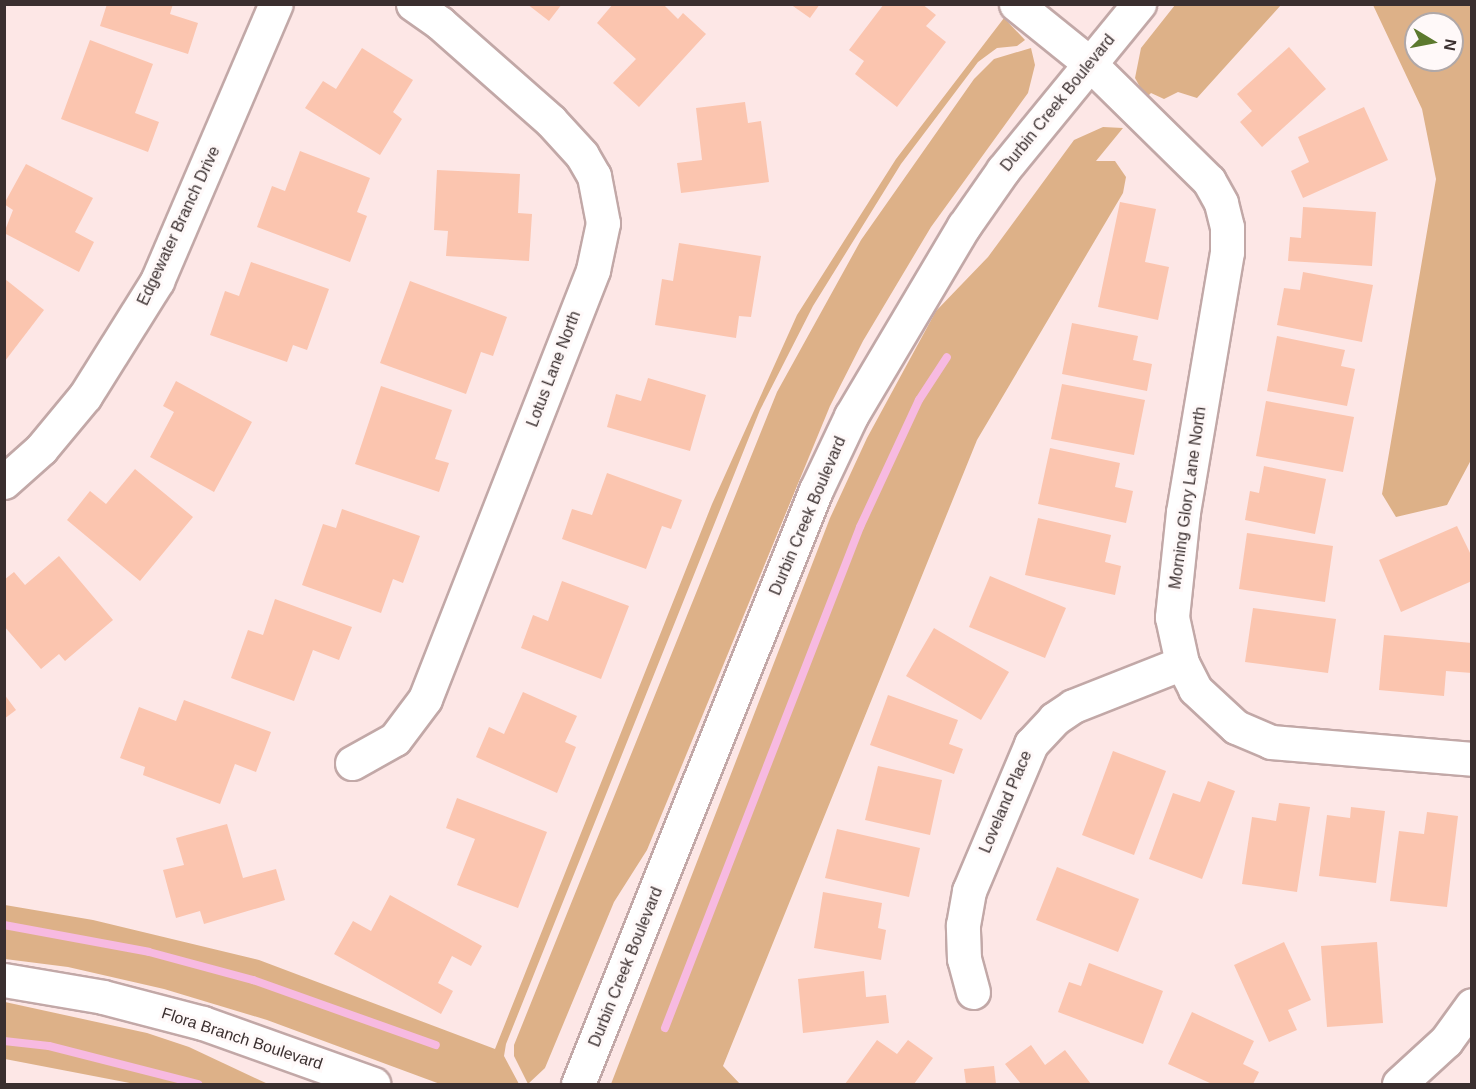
<!DOCTYPE html>
<style>
body{margin:0}
#map{position:relative;width:1476px;height:1089px;overflow:hidden;background:#fde7e6;font-family:Helvetica,sans-serif}
div>[style]{position:absolute}
.green>*{inset:0;background:#ddb188}
.stream>*{height:8px;margin:-4px;padding:0 4px;transform-origin:4px;border-radius:4px;background:#f7bae1}
.building>*{inset:0;background:#fbc5af}
.roads{filter:drop-shadow(2px 0 #c2a8a7) drop-shadow(-2px 0 #c2a8a7) drop-shadow(0 2px #c2a8a7) drop-shadow(0 -2px #c2a8a7)}
.minor>*{height:33px;margin:-16.5px;padding:0 16.5px;transform-origin:16.5px;border-radius:16.5px;background:#fff}
.tertiary>*{height:33px;margin:-16.5px;padding:0 16.5px;transform-origin:16.5px;border-radius:16.5px;background:#fff}
span{translate:-50% -50%;white-space:nowrap;text-align:center;line-height:1.15;-webkit-text-stroke:6px #fff9f9;paint-order:stroke}
.street-label{font-size:16px;color:#3a2f2f}
.frame{position:absolute;inset:0;border:6px solid #3a2f2f;pointer-events:none}
.north{position:absolute;left:1404px;top:12px;width:60px;height:60px;box-sizing:border-box;background:#fff9f9;border:2px solid #b0a8a8;border-radius:50%;rotate:100deg;font-size:16px;font-weight:700;line-height:24px;text-align:center;color:#3a2f2f}
.north::after{content:'';display:block;margin:auto;width:21px;height:27px;background:#5c792e;clip-path:polygon(50% 0,100% 100%,50% 72%,0 100%)}
</style>
<div id="map">
<div class="green">
<div style="clip-path:polygon(1175px 5px,1281px 5px,1197px 98px,1178px 92px,1164px 99px,1151px 93px,1146px 98px,1135px 78px,1141px 48px)"></div>
<div style="clip-path:polygon(evenodd,1373px 5px,1472px 5px,1471px 460px,1447px 505px,1396px 517px,1382px 494px,1436px 179px,1422px 109px,1373px 5px,1416px 24px,1452px 24px,1452px 60px,1416px 60px,1416px 24px)"></div>
<div style="clip-path:polygon(1004px 18px,1025px 40px,1017px 46px,997px 48px,978px 62px,901px 164px,813px 306px,760px 410px,506px 1044px,504px 1056px,519px 1084px,440px 1084px,267px 1020px,164px 989px,68px 967px,5px 959px,5px 905px,93px 920px,259px 960px,495px 1049px,712px 504px,797px 315px,896px 159px)"></div>
<div style="clip-path:polygon(1031px 48px,1035px 65px,1028px 93px,931px 227px,863px 341px,830px 406px,647px 850px,614px 902px,545px 1068px,528px 1084px,514px 1056px,514px 1045px,777px 392px,861px 240px,974px 79px,994px 59px)"></div>
<div style="clip-path:polygon(1103px 127px,1123px 128px,1096px 161px,1115px 161px,1126px 177px,1123px 193px,977px 440px,723px 1066px,740px 1084px,611px 1084px,830px 518px,867px 438px,936px 311px,988px 257px,1074px 140px)"></div>
<div style="clip-path:polygon(5px 1002px,147px 1033px,189px 1047px,268px 1084px,135px 1084px,5px 1059px)"></div>
</div>
<div class="stream">
<div style="left:4px;top:925px;width:147px;rotate:10.5deg"></div>
<div style="left:149px;top:952px;width:108px;rotate:15.1deg"></div>
<div style="left:253px;top:980px;width:194px;rotate:19.6deg"></div>
<div style="left:665px;top:1028px;width:538px;rotate:-68.73deg"></div>
<div style="left:860px;top:527px;width:140px;rotate:-65.1deg"></div>
<div style="left:919px;top:400px;width:51px;rotate:-56.9deg"></div>
<div style="left:4px;top:1041px;width:45px;rotate:6.3deg"></div>
<div style="left:49px;top:1046px;width:154px;rotate:14.3deg"></div>
</div>
<div class="building">
<div style="clip-path:polygon(107px 4px,173px 4px,170px 14px,198px 23px,188px 54px,100px 26px)"></div>
<div style="clip-path:polygon(527px 4px,562px 4px,549px 21px)"></div>
<div style="clip-path:polygon(613px 4px,663px 4px,678px 19px,683px 13px,706px 34px,639px 107px,613px 83px,636px 59px,597px 23px)"></div>
<div style="clip-path:polygon(790px 4px,820px 4px,810px 18px)"></div>
<div style="clip-path:polygon(884px 4px,922px 4px,936px 15px,926px 26px,946px 42px,897px 107px,855px 74px,864px 61px,849px 50px)"></div>
<div style="clip-path:polygon(90px 40px,153px 64px,135px 113px,159px 122px,148px 152px,61px 119px)"></div>
<div style="clip-path:polygon(1289px 47px,1326px 89px,1262px 147px,1240px 122px,1252px 111px,1237px 94px)"></div>
<div style="clip-path:polygon(362px 48px,413px 80px,393px 112px,402px 119px,380px 155px,305px 108px,323px 81px,336px 89px)"></div>
<div style="clip-path:polygon(745px 102px,748px 123px,761px 121px,769px 182px,681px 193px,677px 163px,702px 160px,696px 108px)"></div>
<div style="clip-path:polygon(1364px 107px,1388px 160px,1303px 198px,1291px 171px,1309px 162px,1298px 137px)"></div>
<div style="clip-path:polygon(300px 151px,370px 178px,357px 212px,367px 216px,350px 262px,257px 227px,272px 186px,285px 191px)"></div>
<div style="clip-path:polygon(26px 164px,93px 198px,75px 232px,94px 242px,79px 272px,4px 233px,13px 210px,4px 204px)"></div>
<div style="clip-path:polygon(437px 170px,520px 174px,518px 213px,532px 214px,529px 261px,446px 256px,448px 231px,434px 230px)"></div>
<div style="clip-path:polygon(1120px 202px,1156px 209px,1145px 262px,1169px 267px,1158px 320px,1098px 307px)"></div>
<div style="clip-path:polygon(1303px 207px,1376px 212px,1372px 266px,1288px 261px,1290px 237px,1301px 238px)"></div>
<div style="clip-path:polygon(679px 243px,761px 256px,751px 317px,739px 316px,736px 338px,655px 325px,662px 279px,673px 281px)"></div>
<div style="clip-path:polygon(251px 262px,329px 289px,307px 350px,293px 345px,287px 362px,210px 335px,225px 291px,239px 296px)"></div>
<div style="clip-path:polygon(1303px 272px,1373px 285px,1362px 342px,1277px 325px,1284px 288px,1300px 290px)"></div>
<div style="clip-path:polygon(5px 279px,44px 310px,5px 361px)"></div>
<div style="clip-path:polygon(410px 281px,507px 317px,493px 356px,481px 352px,466px 394px,380px 363px)"></div>
<div style="clip-path:polygon(1072px 323px,1138px 336px,1133px 360px,1152px 364px,1147px 391px,1062px 374px)"></div>
<div style="clip-path:polygon(1277px 336px,1345px 350px,1341px 366px,1355px 369px,1347px 406px,1267px 391px)"></div>
<div style="clip-path:polygon(648px 378px,706px 395px,690px 451px,607px 427px,616px 394px,641px 401px)"></div>
<div style="clip-path:polygon(176px 381px,252px 422px,214px 492px,150px 457px,174px 412px,163px 406px)"></div>
<div style="clip-path:polygon(1062px 384px,1145px 400px,1134px 455px,1051px 439px)"></div>
<div style="clip-path:polygon(381px 386px,452px 410px,435px 459px,449px 463px,439px 492px,355px 464px)"></div>
<div style="clip-path:polygon(1266px 401px,1354px 417px,1343px 472px,1256px 456px)"></div>
<div style="clip-path:polygon(1050px 448px,1120px 463px,1115px 487px,1133px 491px,1126px 523px,1038px 504px)"></div>
<div style="clip-path:polygon(1264px 466px,1326px 479px,1315px 534px,1245px 520px,1250px 491px,1259px 493px)"></div>
<div style="clip-path:polygon(135px 469px,193px 517px,140px 581px,67px 520px,90px 491px,106px 504px)"></div>
<div style="clip-path:polygon(607px 473px,682px 500px,671px 529px,662px 526px,646px 569px,562px 539px,572px 509px,592px 515px)"></div>
<div style="clip-path:polygon(342px 509px,420px 536px,403px 583px,393px 579px,381px 613px,302px 585px,323px 524px,336px 528px)"></div>
<div style="clip-path:polygon(1038px 518px,1111px 535px,1105px 562px,1121px 566px,1115px 595px,1025px 575px)"></div>
<div style="clip-path:polygon(1457px 526px,1472px 557px,1472px 581px,1401px 612px,1379px 560px)"></div>
<div style="clip-path:polygon(1247px 533px,1333px 546px,1325px 602px,1239px 589px)"></div>
<div style="clip-path:polygon(59px 556px,113px 620px,65px 661px,59px 654px,41px 669px,4px 626px,4px 580px,14px 572px,25px 585px)"></div>
<div style="clip-path:polygon(990px 576px,1066px 608px,1045px 658px,969px 627px)"></div>
<div style="clip-path:polygon(562px 581px,629px 606px,601px 679px,521px 648px,533px 615px,548px 621px)"></div>
<div style="clip-path:polygon(275px 599px,352px 627px,339px 660px,313px 650px,294px 701px,231px 678px,248px 630px,263px 635px)"></div>
<div style="clip-path:polygon(1253px 608px,1336px 619px,1328px 673px,1245px 662px)"></div>
<div style="clip-path:polygon(934px 628px,1009px 672px,981px 720px,906px 676px)"></div>
<div style="clip-path:polygon(1384px 635px,1472px 643px,1472px 673px,1446px 671px,1444px 696px,1379px 690px)"></div>
<div style="clip-path:polygon(523px 692px,577px 716px,565px 742px,576px 747px,557px 793px,476px 757px,489px 727px,504px 734px)"></div>
<div style="clip-path:polygon(4px 694px,16px 710px,4px 719px)"></div>
<div style="clip-path:polygon(888px 695px,958px 720px,949px 744px,963px 749px,954px 774px,870px 745px)"></div>
<div style="clip-path:polygon(184px 700px,271px 732px,256px 772px,235px 764px,220px 804px,143px 775px,145px 767px,120px 758px,139px 707px,176px 721px)"></div>
<div style="clip-path:polygon(1113px 751px,1166px 771px,1134px 855px,1082px 835px)"></div>
<div style="clip-path:polygon(878px 766px,942px 780px,930px 835px,865px 820px)"></div>
<div style="clip-path:polygon(1208px 781px,1235px 791px,1202px 879px,1149px 859px,1173px 793px,1200px 802px)"></div>
<div style="clip-path:polygon(457px 798px,547px 832px,518px 908px,457px 885px,475px 839px,446px 828px)"></div>
<div style="clip-path:polygon(1279px 803px,1310px 807px,1297px 892px,1242px 884px,1252px 817px,1276px 821px)"></div>
<div style="clip-path:polygon(1351px 807px,1385px 811px,1376px 883px,1319px 876px,1327px 815px,1350px 818px)"></div>
<div style="clip-path:polygon(1427px 812px,1458px 816px,1447px 907px,1390px 901px,1399px 831px,1424px 834px)"></div>
<div style="clip-path:polygon(227px 824px,243px 878px,276px 869px,285px 900px,204px 924px,200px 911px,176px 918px,163px 870px,184px 865px,176px 838px)"></div>
<div style="clip-path:polygon(837px 829px,920px 848px,909px 897px,825px 878px)"></div>
<div style="clip-path:polygon(1057px 867px,1139px 899px,1118px 952px,1036px 920px)"></div>
<div style="clip-path:polygon(823px 892px,882px 903px,878px 928px,886px 930px,881px 960px,814px 948px)"></div>
<div style="clip-path:polygon(390px 895px,482px 946px,471px 966px,452px 956px,438px 983px,453px 991px,441px 1014px,334px 954px,353px 921px,371px 931px)"></div>
<div style="clip-path:polygon(1284px 942px,1311px 1000px,1288px 1010px,1297px 1030px,1269px 1042px,1234px 965px)"></div>
<div style="clip-path:polygon(1377px 942px,1383px 1023px,1327px 1027px,1321px 946px)"></div>
<div style="clip-path:polygon(1089px 963px,1163px 991px,1143px 1044px,1058px 1012px,1069px 982px,1081px 986px)"></div>
<div style="clip-path:polygon(864px 971px,866px 997px,886px 995px,889px 1023px,803px 1033px,798px 979px)"></div>
<div style="clip-path:polygon(1192px 1012px,1254px 1041px,1243px 1064px,1259px 1072px,1253px 1084px,1212px 1084px,1168px 1064px)"></div>
<div style="clip-path:polygon(877px 1040px,897px 1054px,908px 1040px,933px 1058px,914px 1084px,845px 1084px)"></div>
<div style="clip-path:polygon(1031px 1045px,1045px 1065px,1065px 1050px,1091px 1084px,1021px 1084px,1005px 1064px)"></div>
<div style="clip-path:polygon(994px 1066px,996px 1084px,966px 1084px,964px 1069px)"></div>
</div>
<div class="roads">
<div class="minor">
<div style="left:1016px;top:4px;width:94px;rotate:38.9deg"></div>
<div style="left:1089px;top:63px;width:168px;rotate:44.5deg"></div>
<div style="left:1209px;top:181px;width:25px;rotate:61deg"></div>
<div style="left:1221px;top:203px;width:25px;rotate:76deg"></div>
<div style="left:1227px;top:227px;width:25px;rotate:90deg"></div>
<div style="left:1227px;top:252px;width:264px;rotate:99.6deg"></div>
<div style="left:1183px;top:512px;width:106px;rotate:96deg"></div>
<div style="left:1172px;top:617px;width:47px;rotate:77.7deg"></div>
<div style="left:1182px;top:663px;width:29px;rotate:63deg"></div>
<div style="left:1195px;top:689px;width:56px;rotate:42.8deg"></div>
<div style="left:1236px;top:727px;width:38px;rotate:23deg"></div>
<div style="left:1271px;top:742px;width:202px;rotate:4.8deg"></div>
<div style="left:4px;top:482px;width:50px;rotate:-41.7deg"></div>
<div style="left:41px;top:449px;width:69px;rotate:-50.3deg"></div>
<div style="left:85px;top:396px;width:136px;rotate:-57.9deg"></div>
<div style="left:157px;top:281px;width:301px;rotate:-66.8deg"></div>
<div style="left:352px;top:763px;width:49px;rotate:-29.2deg"></div>
<div style="left:395px;top:739px;width:50px;rotate:-53.1deg"></div>
<div style="left:425px;top:699px;width:461px;rotate:-68.6deg"></div>
<div style="left:593px;top:270px;width:48px;rotate:-78deg"></div>
<div style="left:603px;top:223px;width:48px;rotate:-100.8deg"></div>
<div style="left:594px;top:176px;width:24px;rotate:-120deg"></div>
<div style="left:582px;top:155px;width:46px;rotate:-132.4deg"></div>
<div style="left:551px;top:121px;width:148px;rotate:-138.6deg"></div>
<div style="left:440px;top:23px;width:33px;rotate:-145deg"></div>
<div style="left:973px;top:992px;width:34px;rotate:-105deg"></div>
<div style="left:964px;top:959px;width:34px;rotate:-92deg"></div>
<div style="left:963px;top:925px;width:35px;rotate:-80deg"></div>
<div style="left:969px;top:891px;width:160px;rotate:-67.1deg"></div>
<div style="left:1031px;top:744px;width:34px;rotate:-47deg"></div>
<div style="left:1054px;top:719px;width:23px;rotate:-34deg"></div>
<div style="left:1073px;top:706px;width:117px;rotate:-21.5deg"></div>
<div style="left:1399px;top:1084px;width:64px;rotate:-42.5deg"></div>
<div style="left:1446px;top:1041px;width:44px;rotate:-54.2deg"></div>
</div>
<div class="tertiary">
<div style="left:4px;top:980px;width:100px;rotate:9.7deg"></div>
<div style="left:103px;top:997px;width:103px;rotate:14.6deg"></div>
<div style="left:203px;top:1023px;width:181px;rotate:19.7deg"></div>
<div style="left:578px;top:1084px;width:640px;rotate:-68.17deg"></div>
<div style="left:816px;top:490px;width:82px;rotate:-64.7deg"></div>
<div style="left:851px;top:416px;width:221px;rotate:-59.3deg"></div>
<div style="left:964px;top:226px;width:68px;rotate:-55.1deg"></div>
<div style="left:1003px;top:170px;width:215px;rotate:-50.7deg"></div>
</div>
</div>
<div class="street-label">
<span style="left:1058px;top:103px;rotate:-51deg">Durbin Creek Boulevard</span>
<span style="left:179px;top:226px;rotate:-65deg">Edgewater Branch Drive</span>
<span style="left:554px;top:369px;rotate:-69deg">Lotus Lane North</span>
<span style="left:1188px;top:498px;rotate:-82deg">Morning Glory Lane North</span>
<span style="left:808px;top:516px;rotate:-67deg">Durbin Creek Boulevard</span>
<span style="left:1006px;top:802px;rotate:-67deg">Loveland Place</span>
<span style="left:626px;top:967px;rotate:-68deg">Durbin Creek Boulevard</span>
<span style="left:242px;top:1039px;rotate:18deg">Flora Branch Boulevard</span>
</div>
<div class="frame"></div>
<div class="north">N</div>
</div>
